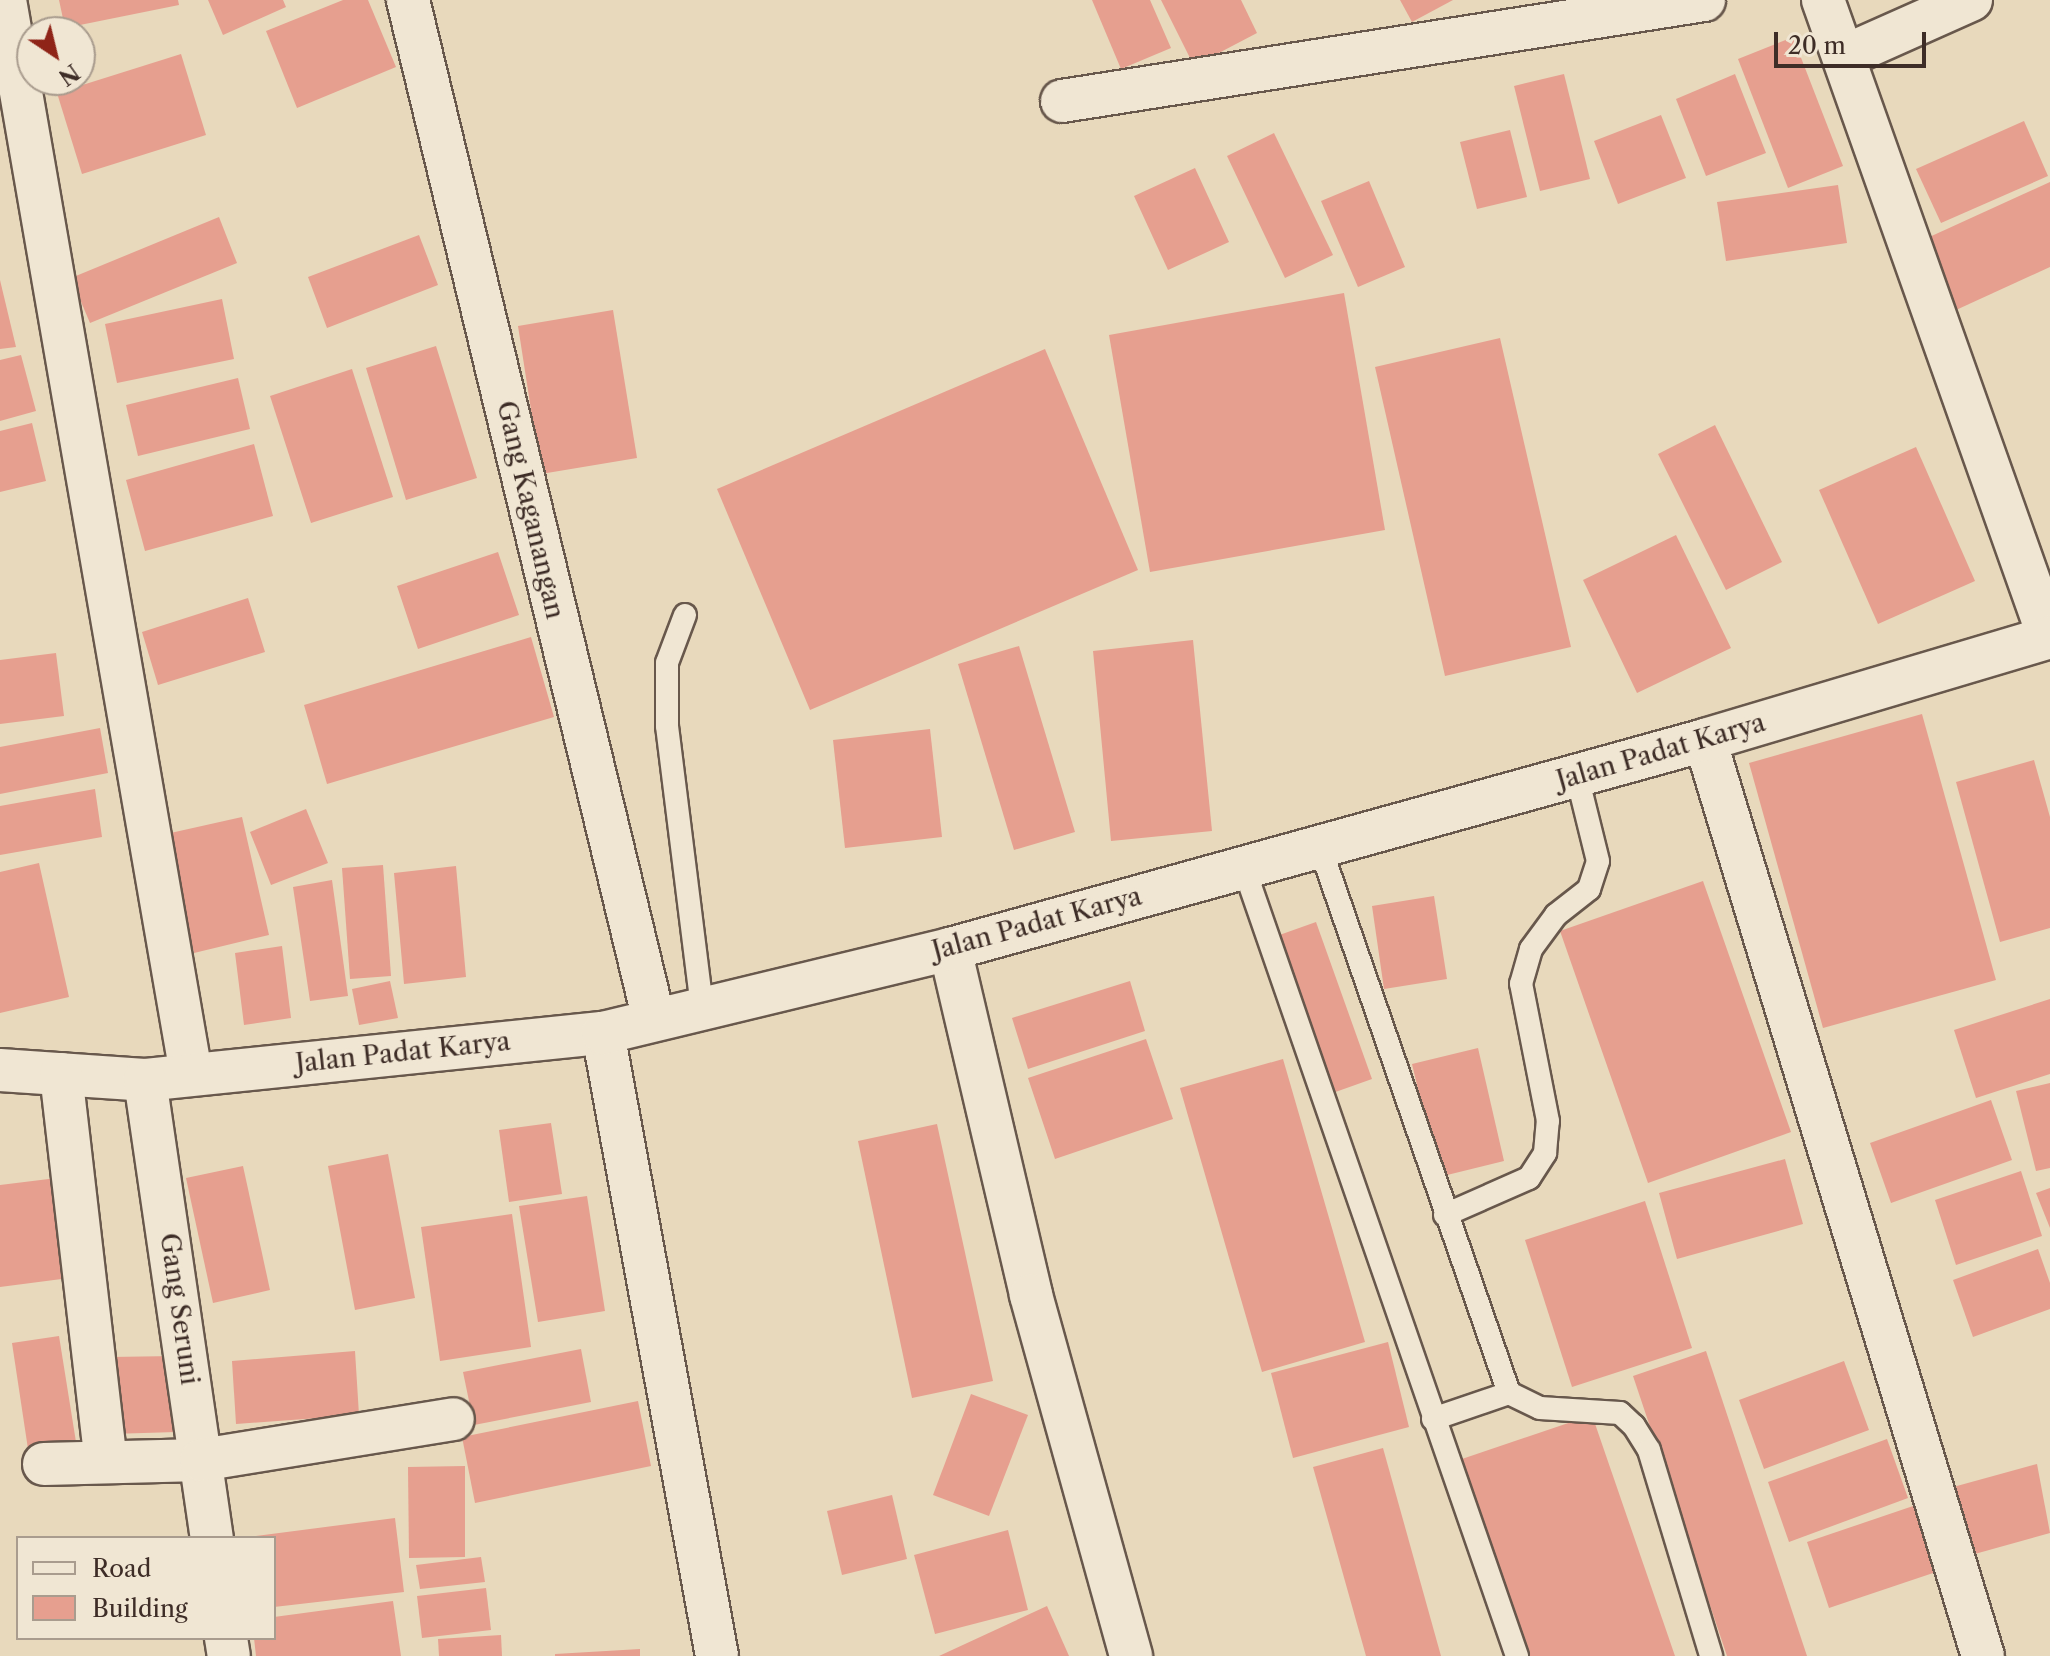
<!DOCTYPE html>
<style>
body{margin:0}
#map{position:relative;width:2050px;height:1656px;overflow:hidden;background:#e8d9bc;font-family:"Libre Caslon Text",serif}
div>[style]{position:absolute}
.building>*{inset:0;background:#e69f8f}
.roads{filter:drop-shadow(2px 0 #68584c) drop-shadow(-2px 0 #68584c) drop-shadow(0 2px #68584c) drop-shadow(0 -2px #68584c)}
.service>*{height:22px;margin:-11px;padding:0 11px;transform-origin:11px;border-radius:11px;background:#f0e6d3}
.minor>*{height:42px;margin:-21px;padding:0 21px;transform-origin:21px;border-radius:21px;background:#f0e6d3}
span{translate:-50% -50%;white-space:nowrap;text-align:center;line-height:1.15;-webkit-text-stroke:7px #f0e6d3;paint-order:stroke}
.street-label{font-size:26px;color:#3e2d27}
.legend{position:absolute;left:16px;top:1536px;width:260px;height:104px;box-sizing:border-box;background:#f0e6d3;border:2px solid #a99c8e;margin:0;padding:10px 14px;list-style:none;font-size:24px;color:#3e2d27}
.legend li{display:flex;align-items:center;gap:16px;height:40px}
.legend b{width:40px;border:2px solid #a99c8e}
.north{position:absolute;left:16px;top:16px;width:80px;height:80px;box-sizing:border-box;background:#f0e6d3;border:2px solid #a99c8e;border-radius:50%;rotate:145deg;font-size:22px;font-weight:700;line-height:32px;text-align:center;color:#3e2d27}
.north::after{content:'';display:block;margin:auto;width:28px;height:36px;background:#8f2418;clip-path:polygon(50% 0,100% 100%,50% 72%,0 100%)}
.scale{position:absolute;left:1774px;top:32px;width:152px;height:36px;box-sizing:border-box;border:4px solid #3e2d27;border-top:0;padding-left:10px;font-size:24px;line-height:28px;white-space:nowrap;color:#3e2d27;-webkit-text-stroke:6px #f0e6d3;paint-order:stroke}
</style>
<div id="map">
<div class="building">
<div style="clip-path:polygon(59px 0,178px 0,179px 5px,65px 28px)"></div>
<div style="clip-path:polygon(208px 0,283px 0,286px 7px,223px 35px)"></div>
<div style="clip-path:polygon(343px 0,368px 0,396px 67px,297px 108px,266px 31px)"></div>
<div style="clip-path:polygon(1092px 0,1150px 0,1171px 48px,1121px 69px)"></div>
<div style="clip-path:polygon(1161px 0,1241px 0,1257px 33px,1194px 66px)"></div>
<div style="clip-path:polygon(1400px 0,1453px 0,1412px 22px)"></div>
<div style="clip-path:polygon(1793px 37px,1843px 166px,1788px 188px,1738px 59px)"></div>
<div style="clip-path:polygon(181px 54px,206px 135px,82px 174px,57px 93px)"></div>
<div style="clip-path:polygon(1564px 74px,1590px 179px,1540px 191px,1514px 86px)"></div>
<div style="clip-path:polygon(1735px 74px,1766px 153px,1706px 176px,1676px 99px)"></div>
<div style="clip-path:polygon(1661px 115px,1686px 178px,1618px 204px,1594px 141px)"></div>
<div style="clip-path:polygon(2024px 121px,2048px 176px,1941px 223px,1916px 169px)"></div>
<div style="clip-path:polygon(1510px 130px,1527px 197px,1477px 209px,1460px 142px)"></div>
<div style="clip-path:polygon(1274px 133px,1333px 255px,1285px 278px,1227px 156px)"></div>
<div style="clip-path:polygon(1195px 168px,1229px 242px,1168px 270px,1134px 196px)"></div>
<div style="clip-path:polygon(1369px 181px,1405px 267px,1358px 287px,1321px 201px)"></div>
<div style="clip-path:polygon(2050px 182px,2050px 267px,1956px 310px,1925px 239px)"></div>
<div style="clip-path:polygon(1838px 185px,1847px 243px,1726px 261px,1717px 202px)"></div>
<div style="clip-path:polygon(219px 217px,237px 263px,90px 323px,71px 278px)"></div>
<div style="clip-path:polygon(419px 235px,438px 285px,327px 328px,308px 277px)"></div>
<div style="clip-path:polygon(0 280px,16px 347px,0 349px)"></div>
<div style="clip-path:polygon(1344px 293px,1385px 530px,1150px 572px,1109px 335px)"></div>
<div style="clip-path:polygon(222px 299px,234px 359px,117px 383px,105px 324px)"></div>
<div style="clip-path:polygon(613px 310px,637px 458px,541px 474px,518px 326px)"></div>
<div style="clip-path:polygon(1500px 338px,1571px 647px,1445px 676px,1375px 367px)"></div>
<div style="clip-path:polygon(436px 346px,477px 478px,406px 500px,366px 368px)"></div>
<div style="clip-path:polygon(1045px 349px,1138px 570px,810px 710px,717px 489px)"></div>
<div style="clip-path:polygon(21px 355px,36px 411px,0 421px,0 360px)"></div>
<div style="clip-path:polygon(352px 369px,393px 497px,311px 523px,270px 396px)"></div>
<div style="clip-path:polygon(238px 378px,250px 429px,138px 456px,126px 405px)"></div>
<div style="clip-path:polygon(32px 423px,46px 481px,0 492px,0 431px)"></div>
<div style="clip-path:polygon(1715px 425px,1782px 562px,1726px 590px,1658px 454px)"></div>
<div style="clip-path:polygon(254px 444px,273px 516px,145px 551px,126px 480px)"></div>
<div style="clip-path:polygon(1916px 447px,1975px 581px,1878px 624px,1819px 490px)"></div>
<div style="clip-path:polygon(1676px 535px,1731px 648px,1637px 693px,1583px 580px)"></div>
<div style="clip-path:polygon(498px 552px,519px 615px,418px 649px,397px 586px)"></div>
<div style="clip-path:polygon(248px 598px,265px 652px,158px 685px,142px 632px)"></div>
<div style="clip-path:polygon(531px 637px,554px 717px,327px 784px,304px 705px)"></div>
<div style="clip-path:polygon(1193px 640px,1212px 831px,1111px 841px,1093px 651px)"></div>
<div style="clip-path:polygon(1019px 646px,1075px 832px,1014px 850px,958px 664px)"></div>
<div style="clip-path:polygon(56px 653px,64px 716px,0 724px,0 660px)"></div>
<div style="clip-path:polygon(1922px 714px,1996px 980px,1823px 1028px,1749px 763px)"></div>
<div style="clip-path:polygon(100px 728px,108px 773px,0 794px,0 747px)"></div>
<div style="clip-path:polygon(930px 729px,942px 837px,845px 848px,833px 740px)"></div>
<div style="clip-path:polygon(2034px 760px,2050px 817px,2050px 928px,2000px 942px,1956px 782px)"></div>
<div style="clip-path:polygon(95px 789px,102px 837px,0 855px,0 806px)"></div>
<div style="clip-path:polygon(306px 809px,328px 863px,271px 885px,250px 832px)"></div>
<div style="clip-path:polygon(242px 817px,269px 935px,194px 953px,166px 834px)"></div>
<div style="clip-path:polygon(39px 863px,69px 997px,0 1013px,0 872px)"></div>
<div style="clip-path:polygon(383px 865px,391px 976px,350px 979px,342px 868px)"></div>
<div style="clip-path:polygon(456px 866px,466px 977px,404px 984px,394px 873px)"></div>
<div style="clip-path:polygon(332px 880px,348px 996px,310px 1001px,293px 887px)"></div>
<div style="clip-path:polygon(1703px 881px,1791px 1132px,1648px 1183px,1560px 931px)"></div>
<div style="clip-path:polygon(1434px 896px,1447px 979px,1384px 989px,1372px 906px)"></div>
<div style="clip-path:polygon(1316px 922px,1372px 1079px,1327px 1095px,1271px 938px)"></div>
<div style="clip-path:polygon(282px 946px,291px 1018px,244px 1025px,235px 953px)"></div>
<div style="clip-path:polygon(390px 981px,398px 1018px,359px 1025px,352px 989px)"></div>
<div style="clip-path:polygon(1130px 981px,1145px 1031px,1028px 1069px,1012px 1018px)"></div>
<div style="clip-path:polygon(2050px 999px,2050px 1074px,1976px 1098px,1954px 1030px)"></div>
<div style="clip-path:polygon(1146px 1039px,1173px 1119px,1055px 1159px,1028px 1078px)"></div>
<div style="clip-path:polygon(1478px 1048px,1504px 1161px,1439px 1177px,1412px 1064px)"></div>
<div style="clip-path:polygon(1283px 1059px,1365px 1342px,1262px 1372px,1180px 1088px)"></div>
<div style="clip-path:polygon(2050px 1083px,2050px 1168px,2036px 1171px,2016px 1091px)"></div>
<div style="clip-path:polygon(1991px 1100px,2012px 1160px,1891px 1203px,1870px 1143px)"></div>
<div style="clip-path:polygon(551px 1123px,562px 1194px,509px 1202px,499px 1130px)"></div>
<div style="clip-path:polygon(937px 1124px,993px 1381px,912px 1398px,858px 1141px)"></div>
<div style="clip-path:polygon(388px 1154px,415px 1298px,355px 1310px,328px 1166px)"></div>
<div style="clip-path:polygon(1785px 1159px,1803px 1224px,1677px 1259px,1659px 1193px)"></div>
<div style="clip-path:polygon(243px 1166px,270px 1290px,213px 1303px,186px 1178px)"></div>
<div style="clip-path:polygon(2021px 1171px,2042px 1236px,1956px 1265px,1935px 1200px)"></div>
<div style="clip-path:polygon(65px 1177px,77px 1277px,0 1287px,0 1185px)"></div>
<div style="clip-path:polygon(2050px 1188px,2050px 1228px,2036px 1193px)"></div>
<div style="clip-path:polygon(587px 1196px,605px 1311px,538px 1322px,519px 1206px)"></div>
<div style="clip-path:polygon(1645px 1201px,1692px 1348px,1572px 1387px,1525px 1240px)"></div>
<div style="clip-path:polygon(512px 1214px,531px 1347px,440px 1361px,421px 1227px)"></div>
<div style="clip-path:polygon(2038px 1249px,2050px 1283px,2050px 1309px,1973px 1337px,1953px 1280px)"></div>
<div style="clip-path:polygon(59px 1336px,76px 1442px,28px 1449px,12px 1343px)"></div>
<div style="clip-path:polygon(1388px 1342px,1409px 1427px,1293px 1458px,1271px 1373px)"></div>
<div style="clip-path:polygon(581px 1349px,591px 1402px,474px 1425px,463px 1372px)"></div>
<div style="clip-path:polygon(355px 1351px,359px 1415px,236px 1424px,232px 1361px)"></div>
<div style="clip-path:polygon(1706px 1351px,1807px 1656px,1727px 1656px,1633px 1376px)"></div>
<div style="clip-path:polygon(175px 1356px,176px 1432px,111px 1434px,110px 1357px)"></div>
<div style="clip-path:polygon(1844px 1361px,1869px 1430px,1764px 1469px,1739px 1400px)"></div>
<div style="clip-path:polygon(971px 1394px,1028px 1415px,989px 1516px,933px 1495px)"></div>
<div style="clip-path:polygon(638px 1401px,651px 1466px,475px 1503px,462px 1437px)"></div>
<div style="clip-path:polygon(1592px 1415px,1675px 1656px,1527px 1656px,1459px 1460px)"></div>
<div style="clip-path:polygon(1887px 1439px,1908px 1498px,1789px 1542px,1768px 1482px)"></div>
<div style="clip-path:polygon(1383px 1448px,1441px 1656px,1366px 1656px,1313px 1467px)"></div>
<div style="clip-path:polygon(2037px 1464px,2050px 1533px,1964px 1557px,1946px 1489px)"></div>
<div style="clip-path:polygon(465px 1466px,465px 1557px,409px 1558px,408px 1467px)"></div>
<div style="clip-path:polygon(892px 1495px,907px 1559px,842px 1575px,827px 1511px)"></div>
<div style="clip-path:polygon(1919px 1504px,1942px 1570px,1829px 1608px,1807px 1542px)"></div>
<div style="clip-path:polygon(395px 1518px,404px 1592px,274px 1607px,274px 1538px,240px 1538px)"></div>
<div style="clip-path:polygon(1008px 1530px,1028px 1610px,935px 1634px,914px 1555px)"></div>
<div style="clip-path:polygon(481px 1557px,485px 1582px,420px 1589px,416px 1565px)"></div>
<div style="clip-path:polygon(486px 1588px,491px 1630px,422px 1638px,417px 1596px)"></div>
<div style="clip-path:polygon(393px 1601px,401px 1656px,256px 1656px,254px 1638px,274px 1638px,274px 1617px)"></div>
<div style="clip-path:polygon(1047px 1606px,1069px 1656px,939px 1656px)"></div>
<div style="clip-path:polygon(501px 1635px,502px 1656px,439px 1656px,438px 1639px)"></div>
<div style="clip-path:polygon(640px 1649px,640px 1656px,555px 1656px,555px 1654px)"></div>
</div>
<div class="roads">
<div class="service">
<div style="left:685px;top:615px;width:51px;rotate:110.6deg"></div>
<div style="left:667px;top:663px;width:63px;rotate:90deg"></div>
<div style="left:667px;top:726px;width:285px;rotate:82.9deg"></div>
<div style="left:1320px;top:847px;width:578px;rotate:70.91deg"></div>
<div style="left:1509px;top:1393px;width:34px;rotate:26deg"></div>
<div style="left:1540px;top:1408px;width:80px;rotate:3.6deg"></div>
<div style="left:1620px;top:1413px;width:19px;rotate:43deg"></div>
<div style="left:1634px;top:1426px;width:28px;rotate:58deg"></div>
<div style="left:1649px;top:1450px;width:215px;rotate:73.2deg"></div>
<div style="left:1244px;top:868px;width:834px;rotate:70.89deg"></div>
<div style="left:1445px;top:1215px;width:92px;rotate:-23.8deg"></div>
<div style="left:1529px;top:1178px;width:30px;rotate:-57deg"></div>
<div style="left:1545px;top:1153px;width:32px;rotate:-85deg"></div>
<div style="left:1548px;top:1121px;width:140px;rotate:-101.1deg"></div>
<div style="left:1521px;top:984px;width:36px;rotate:-74deg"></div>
<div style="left:1531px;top:949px;width:42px;rotate:-53.7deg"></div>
<div style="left:1556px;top:915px;width:42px;rotate:-38.2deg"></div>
<div style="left:1589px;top:889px;width:29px;rotate:-72deg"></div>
<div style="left:1598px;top:861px;width:88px;rotate:-103.9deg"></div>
<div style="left:1433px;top:1419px;width:80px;rotate:-18.9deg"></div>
</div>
<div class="minor">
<div style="left:5px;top:0;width:1090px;rotate:80.17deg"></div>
<div style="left:408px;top:0;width:1049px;rotate:76.44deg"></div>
<div style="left:1823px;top:0;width:676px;rotate:70.47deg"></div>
<div style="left:1845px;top:56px;width:138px;rotate:-24deg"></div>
<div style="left:1062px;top:101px;width:650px;rotate:-8.94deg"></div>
<div style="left:1705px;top:740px;width:957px;rotate:73.12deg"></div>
<div style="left:950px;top:949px;width:355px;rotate:76.8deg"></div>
<div style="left:1031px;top:1295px;width:375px;rotate:74.5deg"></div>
<div style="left:603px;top:1033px;width:633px;rotate:79.63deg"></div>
<div style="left:0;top:1070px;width:145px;rotate:3.9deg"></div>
<div style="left:145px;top:1080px;width:460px;rotate:-5.9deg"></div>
<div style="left:603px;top:1033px;width:357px;rotate:-13.6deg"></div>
<div style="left:950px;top:949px;width:783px;rotate:-15.47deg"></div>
<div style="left:1705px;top:740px;width:360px;rotate:-16.6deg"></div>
<div style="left:61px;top:1074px;width:390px;rotate:83.4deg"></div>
<div style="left:145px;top:1080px;width:463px;rotate:81.7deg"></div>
<div style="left:44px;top:1464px;width:157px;rotate:-1.5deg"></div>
<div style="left:201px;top:1460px;width:255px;rotate:-9.2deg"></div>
<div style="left:226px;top:1638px;width:18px;rotate:81deg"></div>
</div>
</div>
<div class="street-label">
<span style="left:530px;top:510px;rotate:77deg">Gang Kaganangan</span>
<span style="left:1661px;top:752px;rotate:-16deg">Jalan Padat Karya</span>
<span style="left:1037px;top:924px;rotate:-15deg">Jalan Padat Karya</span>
<span style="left:403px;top:1053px;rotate:-6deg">Jalan Padat Karya</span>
<span style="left:179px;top:1309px;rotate:82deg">Gang Seruni</span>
</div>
<ul class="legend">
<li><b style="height:10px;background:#f0e6d3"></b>Road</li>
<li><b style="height:22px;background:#e69f8f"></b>Building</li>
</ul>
<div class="north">N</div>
<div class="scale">20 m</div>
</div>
